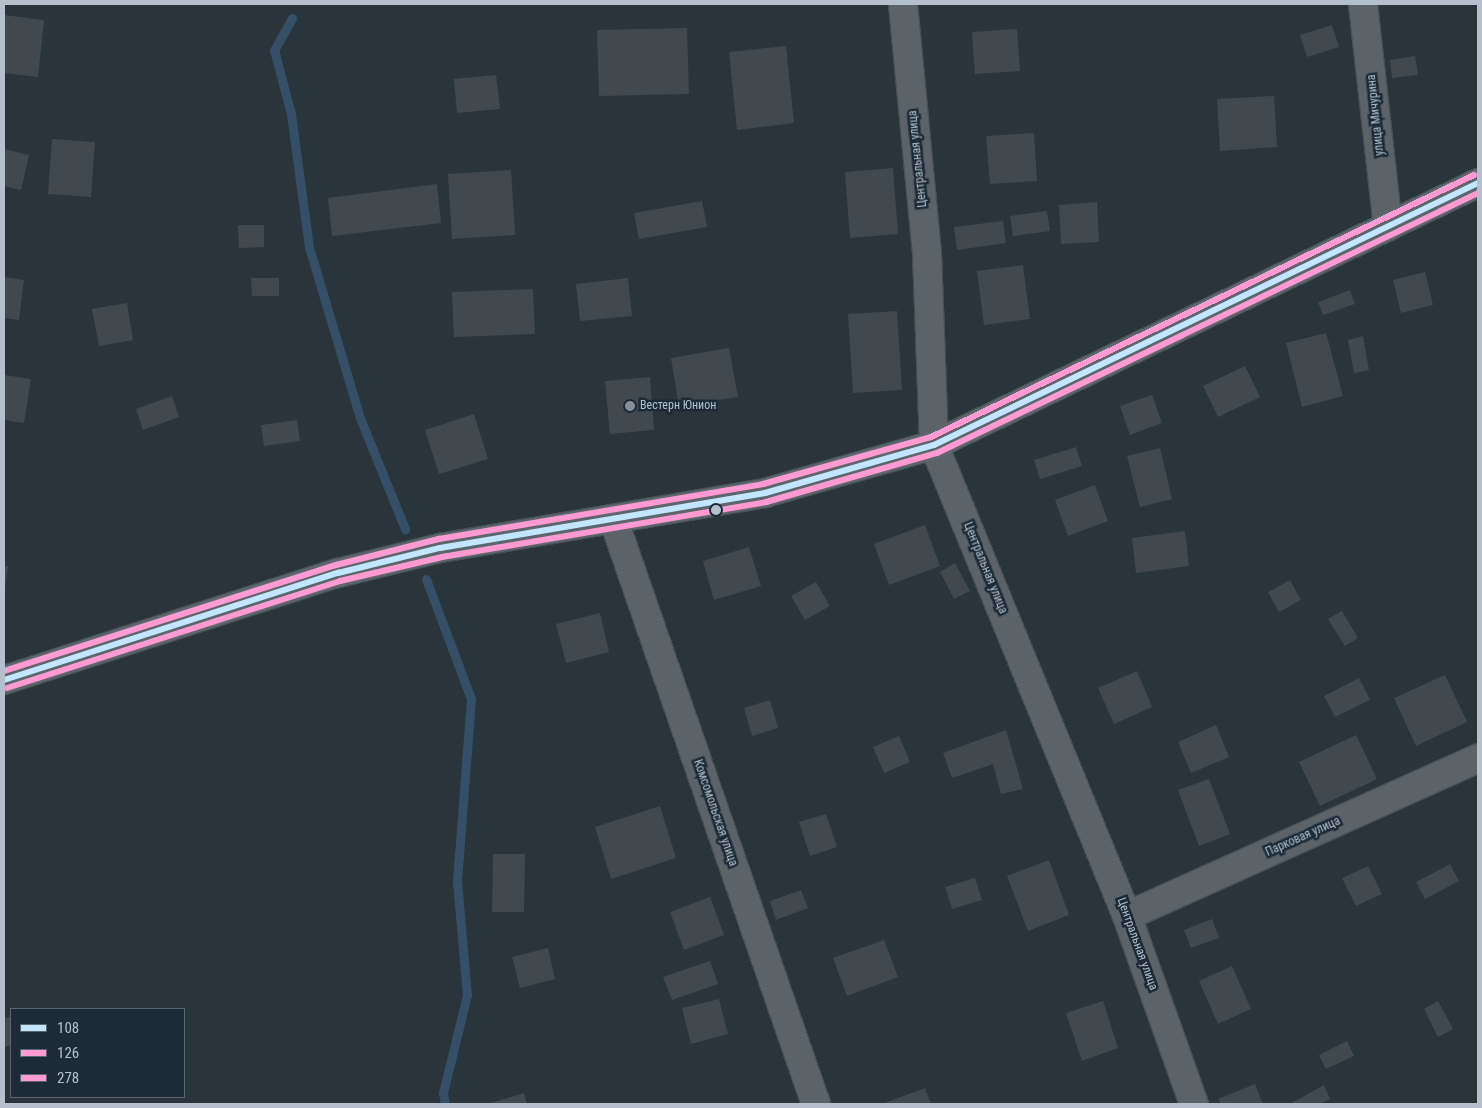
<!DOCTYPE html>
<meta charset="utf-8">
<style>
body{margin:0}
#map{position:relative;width:1482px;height:1108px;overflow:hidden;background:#2a343b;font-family:"Roboto Condensed",sans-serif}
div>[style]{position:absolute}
.stream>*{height:9px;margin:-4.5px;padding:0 4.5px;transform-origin:4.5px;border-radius:4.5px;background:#355066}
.building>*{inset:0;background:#41494f}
.roads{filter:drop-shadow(1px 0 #495055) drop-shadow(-1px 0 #495055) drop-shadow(0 1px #495055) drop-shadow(0 -1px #495055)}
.street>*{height:28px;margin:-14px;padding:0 14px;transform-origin:14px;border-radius:14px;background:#5b6268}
.secondary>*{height:28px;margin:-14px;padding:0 14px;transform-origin:14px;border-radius:14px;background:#5e666d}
.bus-1>*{height:6px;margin:-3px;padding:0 3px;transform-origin:3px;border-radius:3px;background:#c2e6ff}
.bus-2>*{height:6px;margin:-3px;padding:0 3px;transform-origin:3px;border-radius:3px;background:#ff9ad2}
.bus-3>*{height:6px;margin:-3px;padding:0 3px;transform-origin:3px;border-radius:3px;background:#ff9ad2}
.dots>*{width:14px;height:14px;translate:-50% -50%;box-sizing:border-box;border:2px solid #1d2b37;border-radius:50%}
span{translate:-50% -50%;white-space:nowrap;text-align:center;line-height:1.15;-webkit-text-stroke:5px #1d2b37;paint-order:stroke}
.street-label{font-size:12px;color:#b4c1cc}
.poi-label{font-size:12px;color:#b4c1cc}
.left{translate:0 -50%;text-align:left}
.frame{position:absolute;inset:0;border:5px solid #b4c1cc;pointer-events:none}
.legend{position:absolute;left:10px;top:1008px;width:175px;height:90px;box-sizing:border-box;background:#1d2b37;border:1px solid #596773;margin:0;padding:6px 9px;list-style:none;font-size:15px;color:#b4c1cc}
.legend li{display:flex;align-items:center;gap:10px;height:25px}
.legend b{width:25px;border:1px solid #596773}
</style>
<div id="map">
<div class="stream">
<div style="left:292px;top:18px;width:37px;rotate:119deg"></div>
<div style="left:274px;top:50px;width:66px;rotate:75.1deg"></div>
<div style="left:291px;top:114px;width:134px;rotate:82.3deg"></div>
<div style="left:309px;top:247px;width:178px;rotate:73.4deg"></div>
<div style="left:360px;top:418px;width:120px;rotate:67.9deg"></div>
<div style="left:426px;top:579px;width:128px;rotate:69.4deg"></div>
<div style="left:471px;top:699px;width:183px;rotate:94.4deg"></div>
<div style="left:457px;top:881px;width:114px;rotate:85deg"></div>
<div style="left:467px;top:995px;width:101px;rotate:103.8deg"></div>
<div style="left:443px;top:1093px;width:11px;rotate:80deg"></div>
</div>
<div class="building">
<div style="clip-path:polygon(4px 15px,44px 20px,38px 77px,4px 73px)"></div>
<div style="clip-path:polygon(1332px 25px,1339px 47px,1307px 57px,1300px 35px)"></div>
<div style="clip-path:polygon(687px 28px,689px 94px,599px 96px,597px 30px)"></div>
<div style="clip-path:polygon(1017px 29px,1020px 71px,975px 74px,972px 32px)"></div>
<div style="clip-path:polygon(786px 46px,794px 123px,737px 130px,729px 52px)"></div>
<div style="clip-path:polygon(1415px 56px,1418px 75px,1392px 78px,1390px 60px)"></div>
<div style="clip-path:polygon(496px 75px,500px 109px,457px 113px,454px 79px)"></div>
<div style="clip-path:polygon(1274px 96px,1277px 147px,1220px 151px,1217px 99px)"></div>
<div style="clip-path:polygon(1034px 133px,1037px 181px,990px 184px,986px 136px)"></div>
<div style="clip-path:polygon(52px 139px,95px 142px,91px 197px,48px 194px)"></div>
<div style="clip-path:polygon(4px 149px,29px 155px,21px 190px,4px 186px)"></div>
<div style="clip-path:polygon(893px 168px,898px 234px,850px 238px,845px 172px)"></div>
<div style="clip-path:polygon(511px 170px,515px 235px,452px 239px,448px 174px)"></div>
<div style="clip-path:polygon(437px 184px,441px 223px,332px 236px,328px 198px)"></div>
<div style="clip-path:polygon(702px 201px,707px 227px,639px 239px,634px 213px)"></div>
<div style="clip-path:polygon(1097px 202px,1099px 242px,1061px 244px,1059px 205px)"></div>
<div style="clip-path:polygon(1047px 211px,1050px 231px,1013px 236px,1010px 216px)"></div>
<div style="clip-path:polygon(1003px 221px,1006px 243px,957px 250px,954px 227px)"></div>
<div style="clip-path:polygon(238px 225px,264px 225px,264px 247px,239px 248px)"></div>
<div style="clip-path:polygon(1023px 265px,1030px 319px,984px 325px,977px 271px)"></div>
<div style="clip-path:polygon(1425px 272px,1433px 305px,1401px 313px,1393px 280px)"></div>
<div style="clip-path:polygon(4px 277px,24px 280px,19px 320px,4px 318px)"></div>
<div style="clip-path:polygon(251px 278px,279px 278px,279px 296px,252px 296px)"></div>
<div style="clip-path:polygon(628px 278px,632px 316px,580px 321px,576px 284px)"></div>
<div style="clip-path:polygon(533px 289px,535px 334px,454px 337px,452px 292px)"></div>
<div style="clip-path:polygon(1350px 290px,1355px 304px,1323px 315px,1318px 302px)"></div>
<div style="clip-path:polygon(127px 303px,133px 340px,99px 346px,92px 309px)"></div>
<div style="clip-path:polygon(897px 311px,902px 390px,853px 393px,848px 314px)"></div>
<div style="clip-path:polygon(1326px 333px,1343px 396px,1302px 407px,1286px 343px)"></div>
<div style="clip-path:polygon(1363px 336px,1369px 370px,1354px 373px,1348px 340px)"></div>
<div style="clip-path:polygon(729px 348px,738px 397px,679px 406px,671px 358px)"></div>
<div style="clip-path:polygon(1245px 366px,1260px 397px,1218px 417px,1203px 386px)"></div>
<div style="clip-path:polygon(4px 375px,31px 379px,24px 423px,4px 420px)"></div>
<div style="clip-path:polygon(650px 377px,654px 430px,610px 434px,605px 381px)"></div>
<div style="clip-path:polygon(1152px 395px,1162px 423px,1130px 435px,1120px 406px)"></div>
<div style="clip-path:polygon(172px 396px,179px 417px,143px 430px,136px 409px)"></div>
<div style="clip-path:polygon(474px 414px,488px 459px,439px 474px,425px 430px)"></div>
<div style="clip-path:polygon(297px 420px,300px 441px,264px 446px,261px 425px)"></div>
<div style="clip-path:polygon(1076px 447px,1082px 466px,1040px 479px,1034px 460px)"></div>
<div style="clip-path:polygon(1160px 448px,1172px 499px,1140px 507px,1127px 456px)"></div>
<div style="clip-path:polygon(1095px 485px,1108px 521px,1068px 536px,1055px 500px)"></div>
<div style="clip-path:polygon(925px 525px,940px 566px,889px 585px,874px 544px)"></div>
<div style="clip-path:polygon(1185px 531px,1189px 566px,1136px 573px,1132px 538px)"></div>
<div style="clip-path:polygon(749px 547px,761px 586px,714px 600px,703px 561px)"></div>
<div style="clip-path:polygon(955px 563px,970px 591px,954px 599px,940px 572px)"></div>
<div style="clip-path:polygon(4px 566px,8px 566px,5px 587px,4px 587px)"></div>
<div style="clip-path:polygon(1290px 580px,1301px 600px,1279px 612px,1268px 592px)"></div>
<div style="clip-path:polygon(816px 582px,830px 606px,805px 620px,791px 596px)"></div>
<div style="clip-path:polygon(1342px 611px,1358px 638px,1345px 646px,1328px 619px)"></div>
<div style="clip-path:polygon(600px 613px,609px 652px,566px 663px,556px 624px)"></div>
<div style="clip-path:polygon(1137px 671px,1152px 707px,1114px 724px,1098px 688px)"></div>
<div style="clip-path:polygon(1445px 675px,1467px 722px,1416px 746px,1394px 698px)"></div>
<div style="clip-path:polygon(1359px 678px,1370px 700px,1335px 717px,1324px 696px)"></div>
<div style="clip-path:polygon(770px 700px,778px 728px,752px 736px,744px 708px)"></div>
<div style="clip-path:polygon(1216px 725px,1229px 757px,1191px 773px,1178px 742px)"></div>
<div style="clip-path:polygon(1006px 730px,1023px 789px,1001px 794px,993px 764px,952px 778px,943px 753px)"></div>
<div style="clip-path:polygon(1356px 735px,1377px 779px,1320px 806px,1299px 762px)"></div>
<div style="clip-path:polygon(899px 736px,910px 762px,884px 773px,873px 747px)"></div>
<div style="clip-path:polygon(1209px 779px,1230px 834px,1199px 846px,1178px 790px)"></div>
<div style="clip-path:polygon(660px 806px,676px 858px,611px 879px,595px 827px)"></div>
<div style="clip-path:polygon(826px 814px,837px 847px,810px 856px,799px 822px)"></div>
<div style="clip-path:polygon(493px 854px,525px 854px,524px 912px,492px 912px)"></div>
<div style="clip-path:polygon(1049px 860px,1069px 915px,1028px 931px,1007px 876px)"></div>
<div style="clip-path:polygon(1450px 864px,1459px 881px,1425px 899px,1416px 882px)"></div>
<div style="clip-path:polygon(1368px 866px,1382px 894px,1356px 906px,1342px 878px)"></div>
<div style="clip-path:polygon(975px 878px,982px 900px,952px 909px,945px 887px)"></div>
<div style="clip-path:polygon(801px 890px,808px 908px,776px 920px,770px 901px)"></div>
<div style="clip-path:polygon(710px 897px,724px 935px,684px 950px,670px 912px)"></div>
<div style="clip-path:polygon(1212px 919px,1219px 938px,1191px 948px,1184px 930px)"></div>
<div style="clip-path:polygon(884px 940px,898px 977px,847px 996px,833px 958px)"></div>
<div style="clip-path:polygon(548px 948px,555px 979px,520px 988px,512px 957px)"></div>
<div style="clip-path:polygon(710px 961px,718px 984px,672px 1000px,663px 977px)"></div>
<div style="clip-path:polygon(1232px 966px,1251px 1009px,1218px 1024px,1199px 981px)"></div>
<div style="clip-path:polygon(719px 999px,728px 1034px,691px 1044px,682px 1008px)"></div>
<div style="clip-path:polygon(1103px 1001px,1118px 1048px,1082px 1061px,1066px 1013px)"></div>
<div style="clip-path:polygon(1438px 1001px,1453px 1029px,1438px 1037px,1424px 1009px)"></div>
<div style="clip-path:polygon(11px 1016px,11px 1045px,4px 1047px,4px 1019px)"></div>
<div style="clip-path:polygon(1347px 1041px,1354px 1056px,1326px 1069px,1319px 1055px)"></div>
<div style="clip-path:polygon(1255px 1084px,1263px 1104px,1221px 1104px,1218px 1099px)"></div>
<div style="clip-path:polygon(1324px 1085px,1330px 1099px,1319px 1104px,1290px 1104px)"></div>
<div style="clip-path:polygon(925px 1088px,931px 1104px,882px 1104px)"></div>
<div style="clip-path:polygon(524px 1093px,527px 1104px,487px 1104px)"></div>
</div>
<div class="roads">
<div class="street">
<div style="left:903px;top:4px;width:250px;rotate:84.5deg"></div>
<div style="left:927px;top:253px;width:192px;rotate:87.9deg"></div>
<div style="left:934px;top:445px;width:509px;rotate:67.72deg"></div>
<div style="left:1127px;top:916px;width:200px;rotate:70.4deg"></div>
<div style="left:1363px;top:4px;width:224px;rotate:83.6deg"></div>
<div style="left:614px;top:521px;width:617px;rotate:70.89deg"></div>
<div style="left:1127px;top:916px;width:385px;rotate:-24.2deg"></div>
</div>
<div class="secondary">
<div style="left:4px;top:680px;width:351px;rotate:-17.8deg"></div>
<div style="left:338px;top:573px;width:105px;rotate:-13.8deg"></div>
<div style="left:440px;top:548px;width:330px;rotate:-9.6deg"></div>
<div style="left:765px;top:493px;width:176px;rotate:-15.9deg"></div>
<div style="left:934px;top:445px;width:604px;rotate:-25.72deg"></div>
</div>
</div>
<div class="bus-1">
<div style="left:4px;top:680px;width:351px;rotate:-17.8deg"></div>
<div style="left:338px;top:573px;width:105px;rotate:-13.8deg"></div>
<div style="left:440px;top:548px;width:330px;rotate:-9.6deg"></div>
<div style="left:765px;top:493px;width:176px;rotate:-15.9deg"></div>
<div style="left:934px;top:445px;width:604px;rotate:-25.72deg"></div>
</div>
<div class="bus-2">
<div style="left:7px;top:688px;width:350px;rotate:-17.8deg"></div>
<div style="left:340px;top:581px;width:105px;rotate:-13.2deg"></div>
<div style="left:442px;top:557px;width:329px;rotate:-9.6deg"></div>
<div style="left:766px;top:502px;width:178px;rotate:-16deg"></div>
<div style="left:937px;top:453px;width:600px;rotate:-25.67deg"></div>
</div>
<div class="bus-3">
<div style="left:4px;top:671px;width:349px;rotate:-17.7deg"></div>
<div style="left:336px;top:565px;width:106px;rotate:-14.2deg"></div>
<div style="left:439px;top:539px;width:329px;rotate:-9.6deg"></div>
<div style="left:763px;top:484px;width:174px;rotate:-15.6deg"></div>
<div style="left:931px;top:437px;width:603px;rotate:-25.76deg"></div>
</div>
<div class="dots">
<div style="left:630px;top:406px;background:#849099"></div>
<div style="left:716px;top:510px;background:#b4c1cc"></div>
</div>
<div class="street-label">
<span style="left:1376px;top:115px;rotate:-96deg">улица Мичурина</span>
<span style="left:918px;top:159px;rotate:-96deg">Центральная улица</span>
<span style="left:985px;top:568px;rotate:68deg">Центральная улица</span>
<span style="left:715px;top:813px;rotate:71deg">Комсомольская улица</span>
<span style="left:1303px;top:837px;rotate:-24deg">Парковая улица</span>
<span style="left:1137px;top:944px;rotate:70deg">Центральная улица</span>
</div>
<div class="poi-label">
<span class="left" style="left:640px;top:406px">Вестерн Юнион</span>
</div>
<div class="frame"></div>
<ul class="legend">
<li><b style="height:6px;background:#c2e6ff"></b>108</li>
<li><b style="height:6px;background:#ff9ad2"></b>126</li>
<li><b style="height:6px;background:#ff9ad2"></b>278</li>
</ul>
</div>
